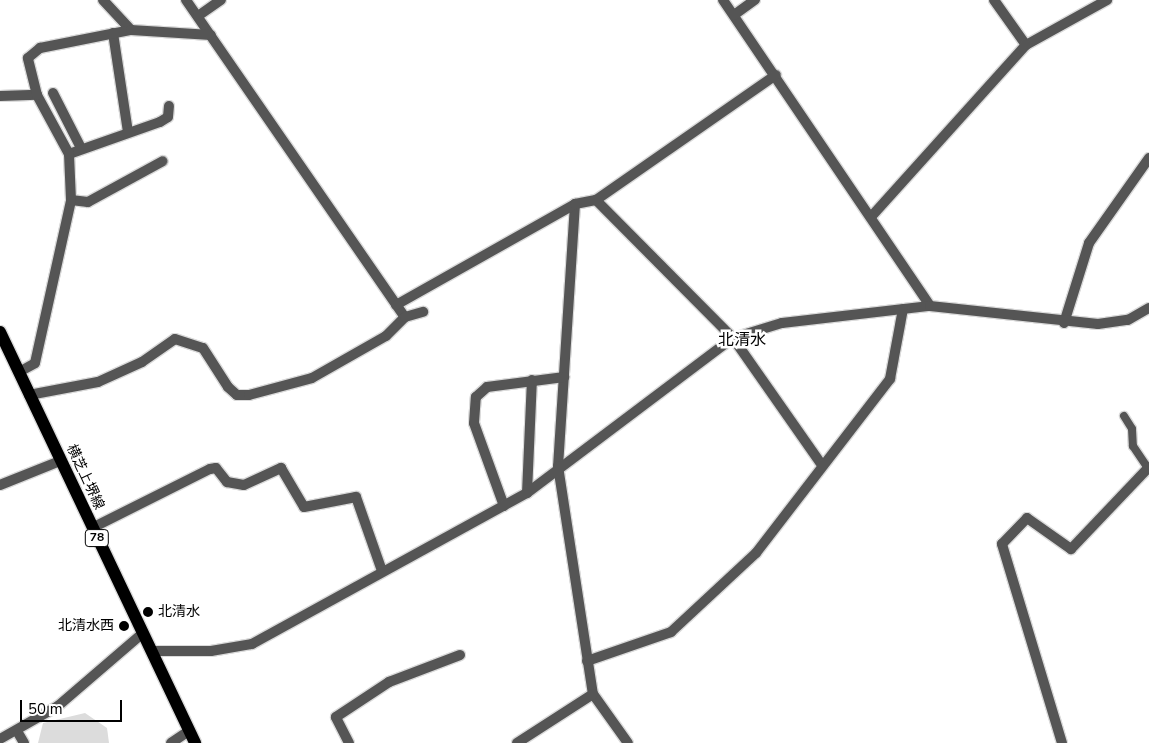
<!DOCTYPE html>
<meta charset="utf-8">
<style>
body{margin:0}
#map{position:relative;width:1149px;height:743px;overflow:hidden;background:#fff;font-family:"Nunito Sans","Noto Sans JP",sans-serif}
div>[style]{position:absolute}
.green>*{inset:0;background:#dcdcdc}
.roads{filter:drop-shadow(1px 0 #dbdbdb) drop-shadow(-1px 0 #dbdbdb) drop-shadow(0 1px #dbdbdb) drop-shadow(0 -1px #dbdbdb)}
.lane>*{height:8px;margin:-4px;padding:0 4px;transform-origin:4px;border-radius:4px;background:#555}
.street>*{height:10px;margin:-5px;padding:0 5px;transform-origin:5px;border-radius:5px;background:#555}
.primary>*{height:12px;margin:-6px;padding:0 6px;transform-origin:6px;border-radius:6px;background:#000}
.dots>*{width:14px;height:14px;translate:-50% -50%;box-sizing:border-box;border:2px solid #fff;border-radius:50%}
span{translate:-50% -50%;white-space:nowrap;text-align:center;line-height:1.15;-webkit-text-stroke:5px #fff;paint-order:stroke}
.shield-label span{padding:1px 4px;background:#fff;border:1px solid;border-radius:4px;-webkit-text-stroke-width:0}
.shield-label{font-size:12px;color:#000;font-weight:700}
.street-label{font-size:14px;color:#000}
.poi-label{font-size:14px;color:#000}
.left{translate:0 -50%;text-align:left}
.right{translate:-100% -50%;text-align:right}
.quarter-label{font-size:16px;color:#000}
.scale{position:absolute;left:20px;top:700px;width:102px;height:22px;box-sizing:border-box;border:2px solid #000;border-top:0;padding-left:6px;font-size:15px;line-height:18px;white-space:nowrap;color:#000;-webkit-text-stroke:4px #fff;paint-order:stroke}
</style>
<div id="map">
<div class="green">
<div style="clip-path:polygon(85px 713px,107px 728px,109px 743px,38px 743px,43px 723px)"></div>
</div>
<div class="roads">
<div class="lane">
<div style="left:1124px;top:416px;width:15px;rotate:58deg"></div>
<div style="left:1132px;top:429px;width:17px;rotate:87deg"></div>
<div style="left:1133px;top:446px;width:25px;rotate:56deg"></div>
</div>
<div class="street">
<div style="left:103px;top:0;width:41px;rotate:47deg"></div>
<div style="left:186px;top:0;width:385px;rotate:55.4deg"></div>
<div style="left:723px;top:0;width:369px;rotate:55.9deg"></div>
<div style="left:994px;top:0;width:55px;rotate:54.6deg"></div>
<div style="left:1026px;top:45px;width:93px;rotate:-29.1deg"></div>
<div style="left:734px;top:15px;width:26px;rotate:-36deg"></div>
<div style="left:198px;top:16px;width:28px;rotate:-35deg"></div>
<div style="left:113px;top:33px;width:100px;rotate:81.4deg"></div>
<div style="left:53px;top:93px;width:62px;rotate:63deg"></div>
<div style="left:0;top:96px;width:37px;rotate:-2deg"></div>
<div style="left:69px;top:154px;width:96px;rotate:-19.4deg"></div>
<div style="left:160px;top:122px;width:9px;rotate:-32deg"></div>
<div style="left:168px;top:117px;width:11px;rotate:-85deg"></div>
<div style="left:71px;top:200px;width:17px;rotate:7deg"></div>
<div style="left:88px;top:202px;width:85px;rotate:-28.7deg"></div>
<div style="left:596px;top:200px;width:194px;rotate:45.2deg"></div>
<div style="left:733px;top:338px;width:155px;rotate:55deg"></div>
<div style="left:575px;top:204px;width:263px;rotate:93.7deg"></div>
<div style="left:558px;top:466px;width:231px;rotate:81.3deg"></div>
<div style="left:593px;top:694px;width:60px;rotate:54.5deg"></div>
<div style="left:871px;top:217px;width:232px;rotate:-48deg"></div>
<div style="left:396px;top:305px;width:206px;rotate:-29.4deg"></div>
<div style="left:575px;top:204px;width:21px;rotate:-11deg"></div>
<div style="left:596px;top:200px;width:219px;rotate:-34.8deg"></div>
<div style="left:1064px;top:323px;width:84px;rotate:-72.6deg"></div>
<div style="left:1089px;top:243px;width:104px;rotate:-54.8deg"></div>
<div style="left:19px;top:372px;width:18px;rotate:-29deg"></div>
<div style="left:35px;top:363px;width:167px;rotate:-77.5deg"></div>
<div style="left:71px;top:200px;width:46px;rotate:-92.5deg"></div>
<div style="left:69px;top:154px;width:67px;rotate:-118.5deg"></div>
<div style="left:37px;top:95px;width:38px;rotate:-104deg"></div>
<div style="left:28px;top:58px;width:16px;rotate:-40deg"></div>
<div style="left:40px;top:48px;width:93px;rotate:-11.2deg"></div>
<div style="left:131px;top:30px;width:80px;rotate:3.6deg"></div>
<div style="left:29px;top:395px;width:70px;rotate:-10.7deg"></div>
<div style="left:98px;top:382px;width:48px;rotate:-24.4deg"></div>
<div style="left:142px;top:362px;width:40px;rotate:-34.9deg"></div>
<div style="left:175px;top:339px;width:29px;rotate:18deg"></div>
<div style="left:203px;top:348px;width:46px;rotate:57.3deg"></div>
<div style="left:228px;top:387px;width:12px;rotate:42deg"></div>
<div style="left:237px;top:395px;width:12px"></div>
<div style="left:249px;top:395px;width:65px;rotate:-15.1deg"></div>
<div style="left:312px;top:378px;width:85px;rotate:-29.6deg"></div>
<div style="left:386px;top:336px;width:27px;rotate:-45deg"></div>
<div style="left:405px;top:317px;width:19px;rotate:-16deg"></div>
<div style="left:0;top:485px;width:65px;rotate:-21.8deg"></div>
<div style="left:527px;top:493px;width:113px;rotate:-87.5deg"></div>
<div style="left:504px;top:506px;width:88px;rotate:-109.9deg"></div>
<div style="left:474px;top:423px;width:26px;rotate:-86deg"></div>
<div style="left:476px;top:397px;width:15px;rotate:-42deg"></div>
<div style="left:487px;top:387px;width:78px;rotate:-7.4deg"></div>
<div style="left:92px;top:528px;width:132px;rotate:-26.6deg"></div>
<div style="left:210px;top:469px;width:6px;rotate:-9deg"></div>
<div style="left:216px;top:468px;width:18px;rotate:52deg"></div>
<div style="left:227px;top:482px;width:17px;rotate:10deg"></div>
<div style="left:244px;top:485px;width:41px;rotate:-24.7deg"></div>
<div style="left:281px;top:468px;width:45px;rotate:59.5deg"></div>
<div style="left:304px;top:507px;width:53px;rotate:-10.9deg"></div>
<div style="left:356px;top:497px;width:78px;rotate:70.6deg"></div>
<div style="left:152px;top:651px;width:59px"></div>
<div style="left:211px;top:651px;width:42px;rotate:-9.7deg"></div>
<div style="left:252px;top:644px;width:314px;rotate:-28.8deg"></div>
<div style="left:527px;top:493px;width:258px;rotate:-37deg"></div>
<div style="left:733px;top:338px;width:51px;rotate:-17deg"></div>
<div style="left:782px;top:323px;width:149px;rotate:-6.6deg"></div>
<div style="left:930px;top:306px;width:169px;rotate:6.1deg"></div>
<div style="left:1098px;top:324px;width:30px;rotate:-8deg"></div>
<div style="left:1128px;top:320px;width:24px;rotate:-30deg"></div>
<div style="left:587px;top:661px;width:89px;rotate:-19deg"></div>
<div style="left:671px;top:632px;width:116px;rotate:-42.9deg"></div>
<div style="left:756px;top:553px;width:220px;rotate:-52.4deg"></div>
<div style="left:890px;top:379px;width:71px;rotate:-79.5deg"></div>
<div style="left:17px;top:731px;width:14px;rotate:60deg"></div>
<div style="left:0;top:739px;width:67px;rotate:-29.6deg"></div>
<div style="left:58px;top:706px;width:112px;rotate:-40.7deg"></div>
<div style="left:171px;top:743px;width:22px;rotate:-34deg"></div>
<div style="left:349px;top:743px;width:29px;rotate:-117deg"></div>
<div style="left:336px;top:717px;width:64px;rotate:-33.4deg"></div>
<div style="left:389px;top:682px;width:76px;rotate:-20.8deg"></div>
<div style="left:517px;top:743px;width:90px;rotate:-32.8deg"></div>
<div style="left:1062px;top:743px;width:208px;rotate:-106.8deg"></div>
<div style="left:1002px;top:544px;width:36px;rotate:-46deg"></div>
<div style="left:1027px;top:518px;width:54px;rotate:35.2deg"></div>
<div style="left:1071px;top:549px;width:113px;rotate:-46.4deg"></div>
</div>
<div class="primary">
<div style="left:0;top:332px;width:455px;rotate:64.6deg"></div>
</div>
</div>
<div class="dots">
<div style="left:148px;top:612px;background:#000"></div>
<div style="left:124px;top:626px;background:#000"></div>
</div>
<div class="shield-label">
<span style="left:97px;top:538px">78</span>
</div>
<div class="street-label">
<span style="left:85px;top:477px;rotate:65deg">横芝上堺線</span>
</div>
<div class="poi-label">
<span class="left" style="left:158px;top:612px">北清水</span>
<span class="right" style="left:114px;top:626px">北清水西</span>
</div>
<div class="quarter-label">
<span style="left:742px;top:340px">北清水</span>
</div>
<div class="scale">50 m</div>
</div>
